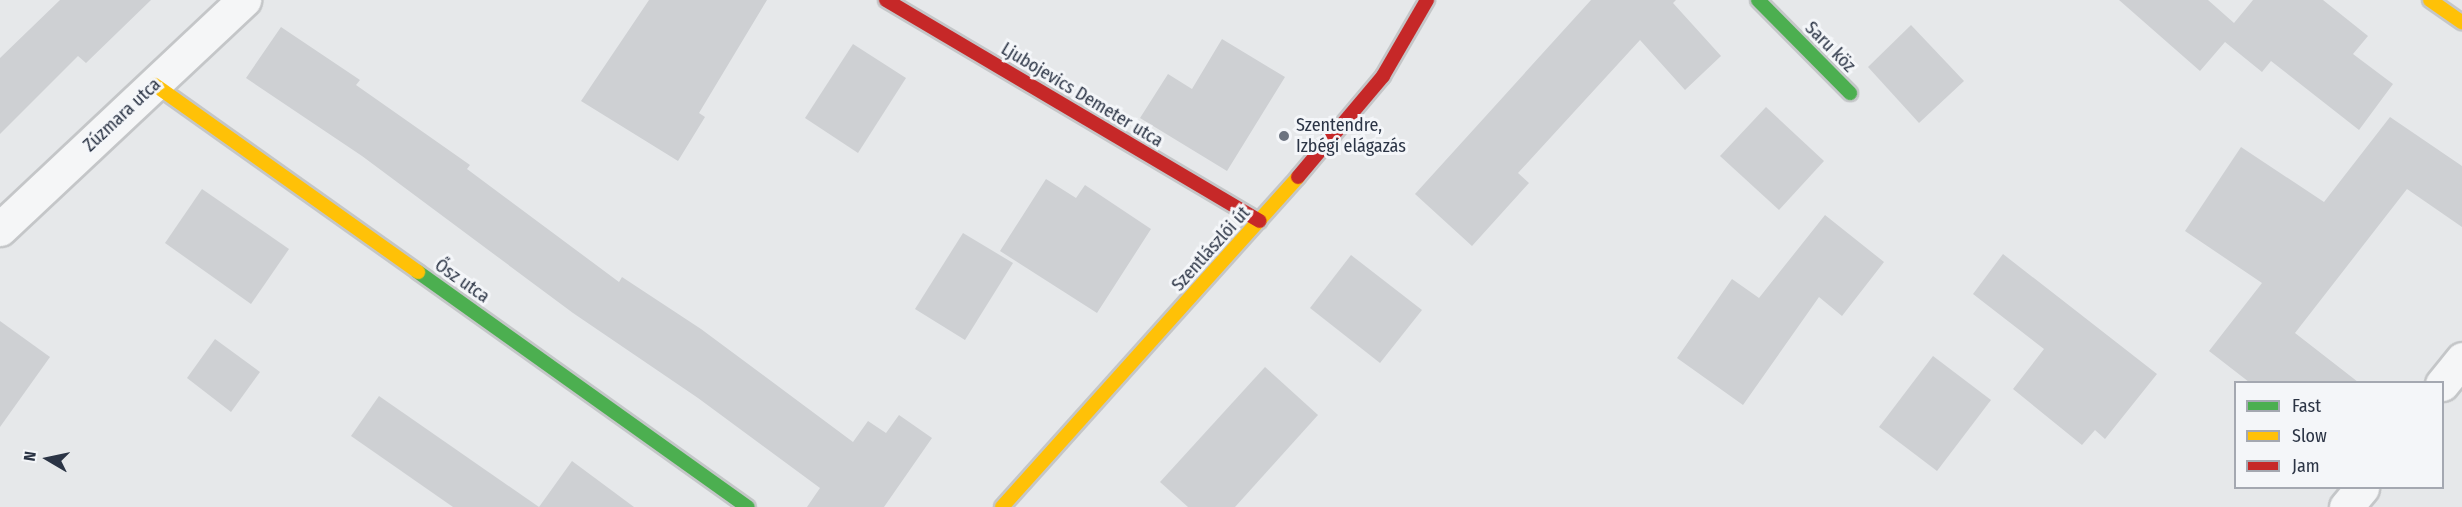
<!DOCTYPE html>
<meta charset="utf-8">
<style>
body{margin:0}
#map{position:relative;width:2462px;height:507px;overflow:hidden;background:#e6e8ea;font-family:"Fira Sans Condensed",sans-serif}
div>[style]{position:absolute}
.building>*{inset:0;background:#ced0d3}
.roads{filter:drop-shadow(2px 0 #c4c6c8) drop-shadow(-2px 0 #c4c6c8) drop-shadow(0 2px #c4c6c8) drop-shadow(0 -2px #c4c6c8)}
.street>*{height:33px;margin:-16.5px;padding:0 16.5px;transform-origin:16.5px;border-radius:16.5px;background:#f5f6f7}
.fast>*{height:14px;margin:-7px;padding:0 7px;transform-origin:7px;border-radius:7px;background:#4caf50}
.slow>*{height:14px;margin:-7px;padding:0 7px;transform-origin:7px;border-radius:7px;background:#ffc107}
.jam>*{height:14px;margin:-7px;padding:0 7px;transform-origin:7px;border-radius:7px;background:#c62828}
.dots>*{width:16px;height:16px;translate:-50% -50%;box-sizing:border-box;border:3px solid #f4f6f9;border-radius:50%}
span{translate:-50% -50%;white-space:nowrap;text-align:center;line-height:1.15;-webkit-text-stroke:6px #f4f6f9;paint-order:stroke}
.street-label{font-size:18px;color:#2b3445}
.poi-label{font-size:18px;color:#2b3445}
.left{translate:0 -50%;text-align:left}
.legend{position:absolute;left:2234px;top:381px;width:210px;height:108px;box-sizing:border-box;background:#f4f6f9;border:2px solid #a4a8b1;margin:0;padding:8px 10px;list-style:none;font-size:18px;color:#2b3445}
.legend li{display:flex;align-items:center;gap:12px;height:30px}
.legend b{width:30px;border:2px solid #a4a8b1}
.north{position:absolute;left:18px;top:429px;width:60px;height:60px;-webkit-text-stroke:4px #f4f6f9;paint-order:stroke;rotate:279deg;font-size:16px;font-weight:700;line-height:24px;text-align:center;color:#2b3445}
.north::after{content:'';display:block;margin:auto;width:21px;height:27px;background:#2b3445;clip-path:polygon(50% 0,100% 100%,50% 72%,0 100%)}
</style>
<div id="map">
<div class="building">
<div style="clip-path:polygon(60px 0,151px 0,86px 63px,78px 56px,0 134px,0 58px)"></div>
<div style="clip-path:polygon(649px 0,767px 0,699px 113px,705px 117px,678px 161px,581px 101px)"></div>
<div style="clip-path:polygon(1591px 0,1676px 0,1673px 3px,1721px 56px,1685px 90px,1640px 40px,1518px 173px,1529px 183px,1472px 246px,1415px 194px)"></div>
<div style="clip-path:polygon(2119px 0,2208px 0,2234px 23px,2253px 0,2323px 0,2368px 36px,2353px 54px,2393px 84px,2359px 130px,2271px 61px,2262px 72px,2225px 42px,2200px 71px)"></div>
<div style="clip-path:polygon(1911px 25px,1964px 81px,1919px 123px,1868px 67px)"></div>
<div style="clip-path:polygon(281px 27px,360px 80px,356px 85px,470px 165px,467px 169px,619px 282px,622px 277px,701px 329px,853px 442px,868px 421px,886px 433px,899px 415px,932px 438px,884px 507px,807px 507px,820px 488px,698px 398px,573px 313px,362px 156px,246px 78px)"></div>
<div style="clip-path:polygon(1222px 39px,1285px 77px,1227px 171px,1140px 118px,1168px 74px,1192px 89px)"></div>
<div style="clip-path:polygon(853px 44px,906px 78px,858px 153px,805px 118px)"></div>
<div style="clip-path:polygon(1766px 107px,1824px 161px,1779px 210px,1720px 156px)"></div>
<div style="clip-path:polygon(2390px 117px,2462px 166px,2462px 227px,2407px 189px,2295px 333px,2358px 382px,2249px 382px,2209px 351px,2262px 283px,2185px 231px,2241px 147px,2324px 202px)"></div>
<div style="clip-path:polygon(1046px 179px,1076px 198px,1085px 185px,1151px 229px,1097px 313px,1000px 251px)"></div>
<div style="clip-path:polygon(202px 189px,289px 249px,251px 304px,165px 243px)"></div>
<div style="clip-path:polygon(1825px 215px,1884px 262px,1842px 316px,1819px 297px,1743px 405px,1677px 358px,1732px 279px,1759px 298px)"></div>
<div style="clip-path:polygon(963px 233px,1013px 263px,965px 340px,915px 309px)"></div>
<div style="clip-path:polygon(2003px 254px,2157px 374px,2105px 439px,2095px 430px,2082px 445px,2013px 389px,2044px 349px,1973px 294px)"></div>
<div style="clip-path:polygon(1351px 255px,1422px 310px,1380px 363px,1310px 308px)"></div>
<div style="clip-path:polygon(0 321px,50px 357px,0 427px)"></div>
<div style="clip-path:polygon(215px 339px,260px 372px,231px 412px,187px 378px)"></div>
<div style="clip-path:polygon(1933px 356px,1991px 400px,1937px 471px,1879px 427px)"></div>
<div style="clip-path:polygon(1265px 367px,1318px 415px,1235px 507px,1188px 507px,1160px 482px)"></div>
<div style="clip-path:polygon(379px 396px,539px 507px,453px 507px,351px 436px)"></div>
<div style="clip-path:polygon(572px 461px,634px 507px,539px 507px)"></div>
</div>
<div class="roads">
<div class="street">
<div style="left:0;top:229px;width:335px;rotate:-43.2deg"></div>
<div style="left:2442px;top:384px;width:32px;rotate:-51deg"></div>
<div style="left:2346px;top:507px;width:25px;rotate:-50deg"></div>
</div>
<div class="fast">
<div style="left:1758px;top:0;width:131px;rotate:45.3deg"></div>
<div style="left:418px;top:272px;width:405px;rotate:35.5deg"></div>
</div>
<div class="slow">
<div style="left:2430px;top:0;width:39px;rotate:35deg"></div>
<div style="left:155px;top:85px;width:323px;rotate:35.4deg"></div>
<div style="left:1002px;top:507px;width:443px;rotate:-48.1deg"></div>
</div>
<div class="jam">
<div style="left:886px;top:0;width:434px;rotate:30.6deg"></div>
<div style="left:1298px;top:177px;width:132px;rotate:-49.9deg"></div>
<div style="left:1383px;top:76px;width:88px;rotate:-59.9deg"></div>
</div>
</div>
<div class="dots">
<div style="left:1284px;top:136px;background:#6c737f"></div>
</div>
<div class="street-label">
<span style="left:1830px;top:47px;rotate:45deg">Saru köz</span>
<span style="left:1082px;top:95px;rotate:31deg">Ljubojevics Demeter utca</span>
<span style="left:122px;top:115px;rotate:-43deg">Zúzmara utca</span>
<span style="left:1211px;top:249px;rotate:-48deg">Szentlászlói út</span>
<span style="left:462px;top:281px;rotate:35deg">Ősz utca</span>
</div>
<div class="poi-label">
<span class="left" style="left:1296px;top:136px">Szentendre,<br>Izbégi elágazás</span>
</div>
<ul class="legend">
<li><b style="height:8px;background:#4caf50"></b>Fast</li>
<li><b style="height:8px;background:#ffc107"></b>Slow</li>
<li><b style="height:8px;background:#c62828"></b>Jam</li>
</ul>
<div class="north">N</div>
</div>
